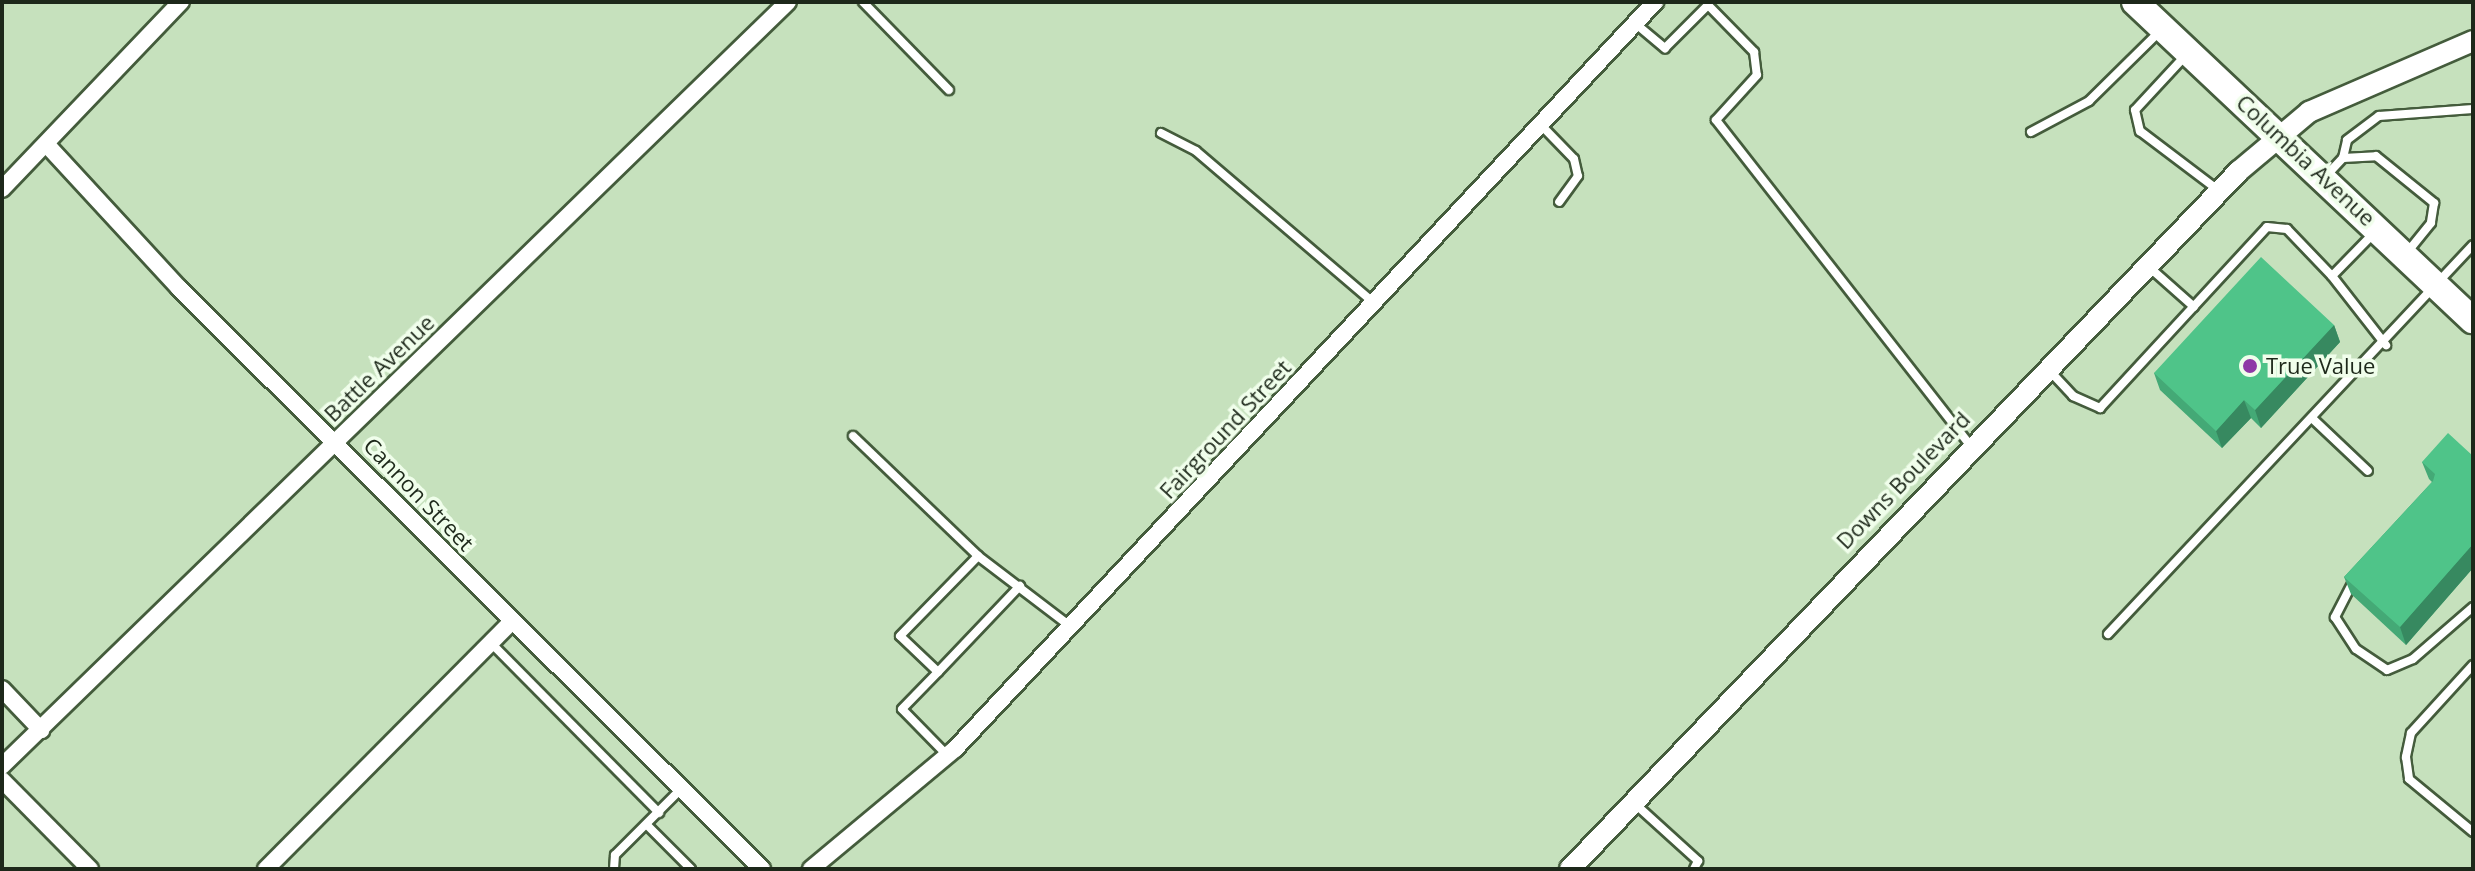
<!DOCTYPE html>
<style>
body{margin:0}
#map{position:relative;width:2475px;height:871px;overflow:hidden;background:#c6e1bd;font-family:"Open Sans",sans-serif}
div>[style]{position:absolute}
.roads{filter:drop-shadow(2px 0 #445c3c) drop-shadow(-2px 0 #445c3c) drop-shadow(0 2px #445c3c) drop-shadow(0 -2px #445c3c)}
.service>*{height:8px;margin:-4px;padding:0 4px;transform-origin:4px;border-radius:4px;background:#fff}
.minor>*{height:16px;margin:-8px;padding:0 8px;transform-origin:8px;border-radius:8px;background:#fff}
.tertiary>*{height:20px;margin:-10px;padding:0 10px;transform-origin:10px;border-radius:10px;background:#fff}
.primary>*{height:26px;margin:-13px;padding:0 13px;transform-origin:13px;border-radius:13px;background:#fff}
.wall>*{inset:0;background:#44a976}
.shaded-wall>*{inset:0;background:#378960}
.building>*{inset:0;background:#4fc489}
.dots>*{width:22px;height:22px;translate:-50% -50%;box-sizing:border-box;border:4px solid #f0feeb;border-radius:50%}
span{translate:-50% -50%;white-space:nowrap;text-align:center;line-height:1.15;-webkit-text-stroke:7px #f0feeb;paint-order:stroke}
.street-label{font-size:22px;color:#1d281a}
.poi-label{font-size:22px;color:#1d281a}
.left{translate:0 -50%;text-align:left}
.frame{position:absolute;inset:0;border:4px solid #1d281a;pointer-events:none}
</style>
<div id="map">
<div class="roads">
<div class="service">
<div style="left:863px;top:2px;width:123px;rotate:45.7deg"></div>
<div style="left:1636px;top:24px;width:38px;rotate:40deg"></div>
<div style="left:1665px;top:48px;width:61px;rotate:-45deg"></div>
<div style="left:1708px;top:5px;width:66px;rotate:45.6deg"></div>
<div style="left:1754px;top:52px;width:23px;rotate:83deg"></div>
<div style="left:1757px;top:75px;width:61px;rotate:132.3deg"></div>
<div style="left:1716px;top:120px;width:412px;rotate:52deg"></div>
<div style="left:2186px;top:55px;width:75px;rotate:132.8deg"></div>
<div style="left:2135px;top:110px;width:22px;rotate:77deg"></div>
<div style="left:2140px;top:131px;width:98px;rotate:37.1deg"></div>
<div style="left:1541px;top:125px;width:47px;rotate:45.9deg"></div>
<div style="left:1574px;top:159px;width:17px;rotate:77deg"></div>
<div style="left:1578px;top:176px;width:32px;rotate:126deg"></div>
<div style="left:2031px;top:132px;width:66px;rotate:-28.1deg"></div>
<div style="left:2089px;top:101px;width:100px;rotate:-44.6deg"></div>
<div style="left:1161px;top:133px;width:39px;rotate:27deg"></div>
<div style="left:1196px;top:151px;width:233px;rotate:40.5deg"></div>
<div style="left:2343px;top:158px;width:33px;rotate:-3deg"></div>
<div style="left:2376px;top:156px;width:75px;rotate:39deg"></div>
<div style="left:2434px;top:203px;width:20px;rotate:99deg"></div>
<div style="left:2431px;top:223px;width:38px;rotate:129deg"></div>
<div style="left:2326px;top:176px;width:25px;rotate:-47deg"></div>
<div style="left:2343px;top:158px;width:18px;rotate:-77deg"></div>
<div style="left:2347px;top:140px;width:40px;rotate:-37deg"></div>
<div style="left:2379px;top:116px;width:94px;rotate:-4.3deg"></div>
<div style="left:2149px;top:267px;width:60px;rotate:41.6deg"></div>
<div style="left:2332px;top:276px;width:88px;rotate:52deg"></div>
<div style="left:2048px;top:369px;width:37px;rotate:47deg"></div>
<div style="left:2073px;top:396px;width:30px;rotate:24deg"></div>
<div style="left:2100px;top:408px;width:246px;rotate:-47.3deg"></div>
<div style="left:2267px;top:227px;width:20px;rotate:6deg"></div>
<div style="left:2287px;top:229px;width:65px;rotate:46.2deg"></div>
<div style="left:2332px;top:276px;width:62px;rotate:-45.7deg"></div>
<div style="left:2314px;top:420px;width:74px;rotate:43.4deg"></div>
<div style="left:853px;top:436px;width:173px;rotate:43.8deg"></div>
<div style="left:978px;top:556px;width:116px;rotate:37.3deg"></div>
<div style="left:2354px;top:580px;width:42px;rotate:117.2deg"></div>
<div style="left:2335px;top:617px;width:38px;rotate:57deg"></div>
<div style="left:2356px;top:649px;width:37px;rotate:34deg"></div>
<div style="left:2387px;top:670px;width:28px;rotate:-23deg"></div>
<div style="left:2413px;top:659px;width:79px;rotate:-40.9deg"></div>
<div style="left:2108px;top:634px;width:533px;rotate:-46.82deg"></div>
<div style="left:491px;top:643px;width:239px;rotate:45.3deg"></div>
<div style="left:2473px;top:665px;width:92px;rotate:132.4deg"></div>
<div style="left:2411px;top:733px;width:25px;rotate:102deg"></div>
<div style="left:2406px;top:757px;width:22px;rotate:82deg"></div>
<div style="left:2409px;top:779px;width:83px;rotate:39.6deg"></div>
<div style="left:938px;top:672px;width:119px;rotate:-46.4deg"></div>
<div style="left:947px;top:755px;width:64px;rotate:-134.4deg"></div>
<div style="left:902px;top:709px;width:52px;rotate:-45.8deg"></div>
<div style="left:938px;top:672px;width:52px;rotate:-136.5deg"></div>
<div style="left:900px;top:636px;width:112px;rotate:-45.7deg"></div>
<div style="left:1633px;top:802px;width:88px;rotate:42.2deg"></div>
<div style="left:1698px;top:861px;width:9px;rotate:117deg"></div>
<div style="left:647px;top:825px;width:62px;rotate:45deg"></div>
<div style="left:614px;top:869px;width:14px;rotate:-86deg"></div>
<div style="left:615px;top:855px;width:91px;rotate:-45deg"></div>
</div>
<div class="minor">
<div style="left:48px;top:146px;width:193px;rotate:47.3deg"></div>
<div style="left:179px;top:288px;width:823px;rotate:44.9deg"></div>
<div style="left:2px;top:189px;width:259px;rotate:-46.3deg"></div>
<div style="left:2px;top:689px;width:57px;rotate:46.4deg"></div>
<div style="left:2px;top:766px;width:1096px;rotate:-44.19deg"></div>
<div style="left:2px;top:780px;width:125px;rotate:45.3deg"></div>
<div style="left:266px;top:869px;width:348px;rotate:-45.2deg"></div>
<div style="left:811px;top:869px;width:187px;rotate:-39.8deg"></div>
<div style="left:955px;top:749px;width:1024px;rotate:-46.86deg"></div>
</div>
<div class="tertiary">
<div style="left:1570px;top:869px;width:967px;rotate:-46.22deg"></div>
<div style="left:2239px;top:171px;width:92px;rotate:-40.1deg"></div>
<div style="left:2309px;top:112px;width:179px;rotate:-23.4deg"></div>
</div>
<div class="primary">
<div style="left:2135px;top:2px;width:464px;rotate:43.3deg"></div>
</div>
</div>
<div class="wall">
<div style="clip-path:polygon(2334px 325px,2340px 342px,2261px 428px,2251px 418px,2222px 448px,2160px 390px,2154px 373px)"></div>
<div style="clip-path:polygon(2473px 456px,2473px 568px,2406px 645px,2351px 594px,2344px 577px,2432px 482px,2429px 479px,2422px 462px)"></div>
</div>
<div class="shaded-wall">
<div style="clip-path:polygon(2334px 325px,2340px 342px,2261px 428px,2255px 410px)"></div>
<div style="clip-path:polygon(2244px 400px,2251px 418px,2222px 448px,2216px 431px)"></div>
<div style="clip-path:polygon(2473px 544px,2473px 568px,2406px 645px,2400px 627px)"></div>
</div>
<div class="building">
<div style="clip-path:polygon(2261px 257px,2334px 325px,2255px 410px,2244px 400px,2216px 431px,2154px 373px)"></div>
<div style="clip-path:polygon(2448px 433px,2473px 456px,2473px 544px,2400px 627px,2344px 577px,2433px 481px,2435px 474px,2422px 462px)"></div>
</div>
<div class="dots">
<div style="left:2250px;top:366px;background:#8f39a6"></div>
</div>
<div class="street-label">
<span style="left:2306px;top:160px;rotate:43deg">Columbia Avenue</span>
<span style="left:379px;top:368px;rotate:-44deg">Battle Avenue</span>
<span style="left:1225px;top:429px;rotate:-47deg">Fairground Street</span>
<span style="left:1903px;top:480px;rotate:-46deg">Downs Boulevard</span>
<span style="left:419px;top:494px;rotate:46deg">Cannon Street</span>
</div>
<div class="poi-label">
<span class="left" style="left:2266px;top:366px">True Value</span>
</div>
<div class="frame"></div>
</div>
